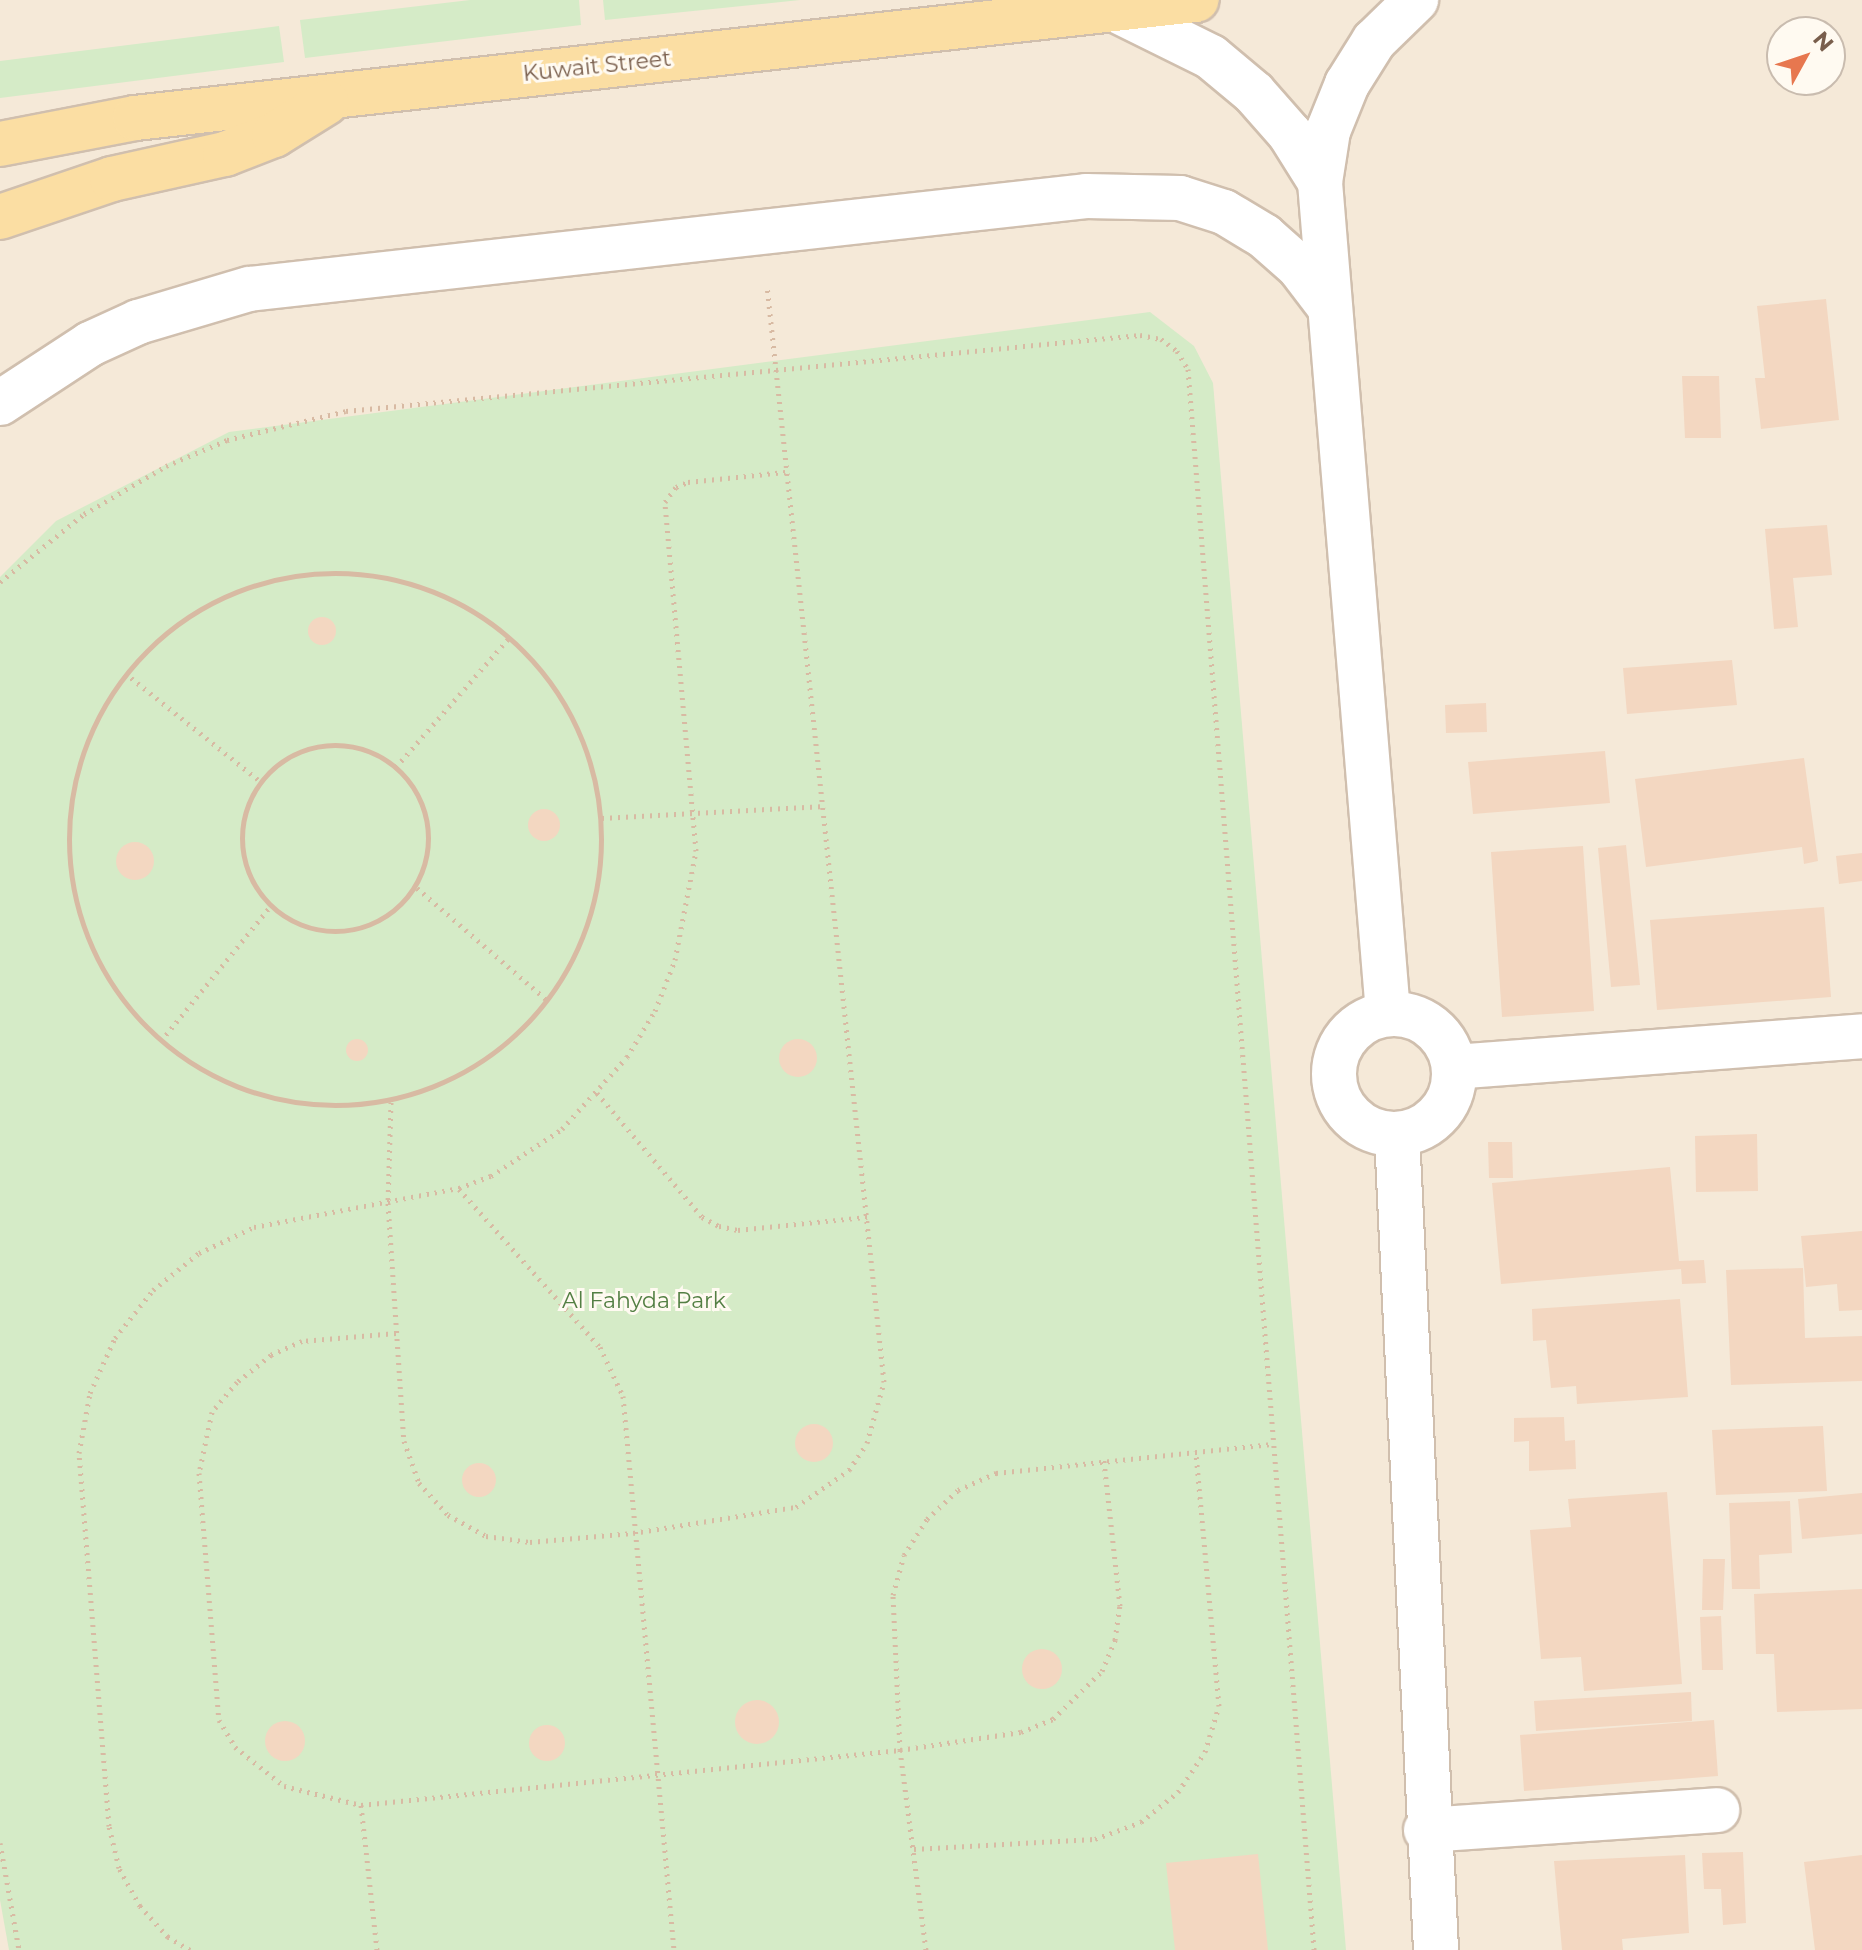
<!DOCTYPE html>
<style>
body{margin:0}
#map{position:relative;width:1862px;height:1950px;overflow:hidden;background:#fdf6ea;font-family:Montserrat,sans-serif}
div>[style]{position:absolute}
.residential>*{inset:0;background:#f5e9d8}
.green>*{inset:0;background:#d5ebc7}
.building>*{inset:0;background:#f3d7c1}
.round{border-radius:50%}
.path>*{height:5px;margin-top:-2.5px;transform-origin:0;background:repeating-linear-gradient(90deg,#d8baa3 0 2px,transparent 0 8px)}
.path>.ring{margin:-2.5px;padding:0;box-sizing:content-box;background:none;border:5px solid #d8baa3;border-radius:50%}
.roads{filter:drop-shadow(2px 0 #d0bfae) drop-shadow(-2px 0 #d0bfae) drop-shadow(0 2px #d0bfae) drop-shadow(0 -2px #d0bfae)}
.street>*{height:44px;margin:-22px;padding:0 22px;transform-origin:22px;border-radius:22px;background:#fff}
.street>.ring{margin:-22px;padding:0;box-sizing:content-box;background:none;border:44px solid #fff;border-radius:50%}
.primary>*{height:44px;margin:-22px;padding:0 22px;transform-origin:22px;border-radius:22px;background:#fbdea3}
span{translate:-50% -50%;white-space:nowrap;text-align:center;line-height:1.15;-webkit-text-stroke:6px #fffaf1;paint-order:stroke}
.street-label{font-size:22px;color:#795e4c}
.park-label{font-size:22px;color:#537f43}
.north{position:absolute;left:1766px;top:16px;width:80px;height:80px;box-sizing:border-box;background:#fffaf1;border:2px solid #c9bcaf;border-radius:50%;rotate:50deg;font-size:22px;font-weight:700;line-height:32px;text-align:center;color:#795e4c}
.north::after{content:'';display:block;margin:auto;width:28px;height:36px;background:#e7774f;clip-path:polygon(50% 0,100% 100%,50% 72%,0 100%)}
</style>
<div id="map">
<div class="residential">
<div style="clip-path:polygon(evenodd,0 0,1862px 0,1862px 1950px,0 1950px,0 0,1782px 32px,1830px 32px,1830px 80px,1782px 80px,1782px 32px)"></div>
</div>
<div class="green">
<div style="clip-path:polygon(470px 0,579px 0,581px 25px,305px 58px,300px 20px)"></div>
<div style="clip-path:polygon(603px 0,800px 0,605px 20px)"></div>
<div style="clip-path:polygon(279px 26px,284px 62px,0 98px,0 61px)"></div>
<div style="clip-path:polygon(1150px 312px,1194px 346px,1213px 383px,1346px 1950px,9px 1950px,0 1900px,0 577px,56px 521px,229px 432px)"></div>
</div>
<div class="building">
<div style="clip-path:polygon(1826px 299px,1839px 420px,1761px 429px,1755px 378px,1765px 378px,1757px 306px)"></div>
<div style="clip-path:polygon(1682px 376px,1719px 376px,1721px 438px,1685px 438px)"></div>
<div style="clip-path:polygon(1827px 525px,1832px 575px,1793px 578px,1798px 627px,1774px 629px,1765px 529px)"></div>
<div class="round" style="left:308px;top:617px;width:28px;height:28px"></div>
<div style="clip-path:polygon(1732px 660px,1737px 705px,1627px 714px,1623px 668px)"></div>
<div style="clip-path:polygon(1486px 703px,1487px 732px,1446px 733px,1445px 705px)"></div>
<div style="clip-path:polygon(1605px 751px,1610px 803px,1473px 814px,1468px 762px)"></div>
<div style="clip-path:polygon(1804px 758px,1818px 861px,1804px 864px,1802px 847px,1646px 867px,1635px 779px)"></div>
<div class="round" style="left:528px;top:809px;width:32px;height:32px"></div>
<div class="round" style="left:116px;top:842px;width:38px;height:38px"></div>
<div style="clip-path:polygon(1626px 845px,1640px 985px,1611px 987px,1598px 848px)"></div>
<div style="clip-path:polygon(1583px 846px,1594px 1011px,1502px 1017px,1491px 852px)"></div>
<div style="clip-path:polygon(1862px 853px,1862px 881px,1839px 884px,1836px 856px)"></div>
<div style="clip-path:polygon(1824px 907px,1831px 997px,1657px 1010px,1650px 920px)"></div>
<div class="round" style="left:346px;top:1039px;width:22px;height:22px"></div>
<div class="round" style="left:779px;top:1039px;width:38px;height:38px"></div>
<div style="clip-path:polygon(1757px 1134px,1758px 1191px,1696px 1192px,1695px 1136px)"></div>
<div style="clip-path:polygon(1488px 1142px,1512px 1142px,1513px 1178px,1489px 1178px)"></div>
<div style="clip-path:polygon(1670px 1167px,1679px 1261px,1704px 1260px,1706px 1283px,1682px 1284px,1681px 1269px,1501px 1284px,1492px 1183px)"></div>
<div style="clip-path:polygon(1862px 1231px,1862px 1310px,1839px 1311px,1837px 1284px,1806px 1287px,1801px 1236px)"></div>
<div style="clip-path:polygon(1803px 1268px,1805px 1338px,1862px 1336px,1862px 1381px,1731px 1385px,1726px 1270px)"></div>
<div style="clip-path:polygon(1680px 1299px,1688px 1397px,1577px 1404px,1576px 1386px,1551px 1388px,1546px 1340px,1533px 1341px,1532px 1309px)"></div>
<div style="clip-path:polygon(1564px 1417px,1565px 1441px,1575px 1440px,1576px 1469px,1529px 1471px,1529px 1441px,1514px 1442px,1514px 1418px)"></div>
<div class="round" style="left:795px;top:1424px;width:38px;height:38px"></div>
<div style="clip-path:polygon(1823px 1426px,1827px 1491px,1716px 1495px,1712px 1430px)"></div>
<div class="round" style="left:462px;top:1463px;width:34px;height:34px"></div>
<div style="clip-path:polygon(1667px 1492px,1682px 1684px,1584px 1691px,1581px 1657px,1541px 1659px,1530px 1530px,1571px 1527px,1568px 1499px)"></div>
<div style="clip-path:polygon(1862px 1493px,1862px 1534px,1802px 1539px,1798px 1499px)"></div>
<div style="clip-path:polygon(1790px 1501px,1792px 1553px,1759px 1555px,1760px 1589px,1732px 1589px,1729px 1503px)"></div>
<div style="clip-path:polygon(1703px 1559px,1725px 1559px,1723px 1610px,1702px 1610px)"></div>
<div style="clip-path:polygon(1862px 1589px,1862px 1709px,1777px 1712px,1774px 1654px,1756px 1654px,1754px 1594px)"></div>
<div style="clip-path:polygon(1721px 1616px,1723px 1670px,1702px 1670px,1700px 1617px)"></div>
<div class="round" style="left:1022px;top:1649px;width:40px;height:40px"></div>
<div style="clip-path:polygon(1691px 1692px,1692px 1721px,1536px 1731px,1534px 1701px)"></div>
<div class="round" style="left:735px;top:1700px;width:44px;height:44px"></div>
<div style="clip-path:polygon(1714px 1720px,1718px 1776px,1524px 1791px,1520px 1735px)"></div>
<div class="round" style="left:265px;top:1721px;width:40px;height:40px"></div>
<div class="round" style="left:529px;top:1725px;width:36px;height:36px"></div>
<div style="clip-path:polygon(1743px 1852px,1746px 1923px,1723px 1925px,1721px 1889px,1704px 1889px,1702px 1853px)"></div>
<div style="clip-path:polygon(1258px 1854px,1268px 1950px,1175px 1950px,1166px 1863px)"></div>
<div style="clip-path:polygon(1685px 1855px,1689px 1933px,1622px 1939px,1623px 1950px,1562px 1950px,1554px 1861px)"></div>
<div style="clip-path:polygon(1862px 1855px,1862px 1950px,1815px 1950px,1804px 1862px)"></div>
</div>
<div class="path">
<div class="ring" style="left:69px;top:573px;width:527px;height:527px"></div>
<div style="left:0;top:582px;width:108px;rotate:-39deg"></div>
<div style="left:84px;top:514px;width:95px;rotate:-30.3deg"></div>
<div style="left:166px;top:466px;width:66px;rotate:-23.1deg"></div>
<div style="left:227px;top:440px;width:122px;rotate:-13.7deg"></div>
<div style="left:346px;top:411px;width:798px;rotate:-5.47deg"></div>
<div style="left:1140px;top:335px;width:21px;rotate:11deg"></div>
<div style="left:1161px;top:339px;width:20px;rotate:37deg"></div>
<div style="left:1177px;top:351px;width:21px;rotate:59deg"></div>
<div style="left:1188px;top:369px;width:1586px;rotate:85.44deg"></div>
<div style="left:125px;top:673px;width:173px;rotate:38.7deg"></div>
<div class="ring" style="left:242px;top:745px;width:181px;height:181px"></div>
<div style="left:396px;top:767px;width:173px;rotate:-48.8deg"></div>
<div style="left:602px;top:818px;width:219px;rotate:-3.1deg"></div>
<div style="left:417px;top:888px;width:174px;rotate:40.8deg"></div>
<div style="left:161px;top:1041px;width:173px;rotate:-50.9deg"></div>
<div style="left:597px;top:1093px;width:162px;rotate:49.7deg"></div>
<div style="left:702px;top:1217px;width:19px;rotate:28deg"></div>
<div style="left:719px;top:1226px;width:19px;rotate:12deg"></div>
<div style="left:738px;top:1230px;width:130px;rotate:-5.8deg"></div>
<div style="left:391px;top:1102px;width:101px;rotate:91.7deg"></div>
<div style="left:388px;top:1203px;width:239px;rotate:86.2deg"></div>
<div style="left:404px;top:1441px;width:45px;rotate:70.3deg"></div>
<div style="left:419px;top:1483px;width:43px;rotate:47.8deg"></div>
<div style="left:448px;top:1515px;width:43px;rotate:28.9deg"></div>
<div style="left:486px;top:1536px;width:44px;rotate:7.8deg"></div>
<div style="left:530px;top:1542px;width:103px;rotate:-5deg"></div>
<div style="left:633px;top:1533px;width:165px;rotate:-9.1deg"></div>
<div style="left:796px;top:1507px;width:65px;rotate:-34.9deg"></div>
<div style="left:849px;top:1470px;width:32px;rotate:-56deg"></div>
<div style="left:867px;top:1443px;width:63px;rotate:-74.4deg"></div>
<div style="left:884px;top:1382px;width:1102px;rotate:-96.09deg"></div>
<div style="left:459px;top:1189px;width:212px;rotate:48.3deg"></div>
<div style="left:600px;top:1347px;width:54px;rotate:64.9deg"></div>
<div style="left:623px;top:1396px;width:556px;rotate:84.74deg"></div>
<div style="left:396px;top:1333px;width:94px;rotate:175.1deg"></div>
<div style="left:302px;top:1341px;width:34px;rotate:156deg"></div>
<div style="left:271px;top:1355px;width:43px;rotate:141.5deg"></div>
<div style="left:237px;top:1382px;width:39px;rotate:130deg"></div>
<div style="left:212px;top:1412px;width:62px;rotate:102deg"></div>
<div style="left:199px;top:1473px;width:248px;rotate:85.4deg"></div>
<div style="left:219px;top:1720px;width:31px;rotate:59deg"></div>
<div style="left:235px;top:1747px;width:63px;rotate:38.5deg"></div>
<div style="left:284px;top:1786px;width:79px;rotate:13.9deg"></div>
<div style="left:361px;top:1805px;width:542px;rotate:-5.83deg"></div>
<div style="left:900px;top:1750px;width:122px;rotate:-8.5deg"></div>
<div style="left:1021px;top:1732px;width:35px;rotate:-22deg"></div>
<div style="left:1053px;top:1719px;width:69px;rotate:-44.4deg"></div>
<div style="left:1102px;top:1671px;width:34px;rotate:-67deg"></div>
<div style="left:1115px;top:1640px;width:34px;rotate:-82deg"></div>
<div style="left:1120px;top:1606px;width:147px;rotate:-96.3deg"></div>
<div style="left:361px;top:1805px;width:146px;rotate:83.7deg"></div>
<div style="left:0;top:1843px;width:109px;rotate:79.9deg"></div>
<div style="left:914px;top:1849px;width:181px;rotate:-3.2deg"></div>
<div style="left:1095px;top:1839px;width:49px;rotate:-20.3deg"></div>
<div style="left:1141px;top:1822px;width:48px;rotate:-39deg"></div>
<div style="left:1178px;top:1792px;width:48px;rotate:-56deg"></div>
<div style="left:1205px;top:1752px;width:48px;rotate:-73.1deg"></div>
<div style="left:1219px;top:1706px;width:256px;rotate:-95.2deg"></div>
<div style="left:190px;top:1950px;width:26px;rotate:-149deg"></div>
<div style="left:168px;top:1937px;width:42px;rotate:-132.1deg"></div>
<div style="left:140px;top:1906px;width:43px;rotate:-118.9deg"></div>
<div style="left:119px;top:1868px;width:43px;rotate:-103.4deg"></div>
<div style="left:109px;top:1826px;width:374px;rotate:-94.6deg"></div>
<div style="left:79px;top:1453px;width:61px;rotate:-79.6deg"></div>
<div style="left:90px;top:1393px;width:60px;rotate:-65.6deg"></div>
<div style="left:115px;top:1338px;width:61px;rotate:-51.6deg"></div>
<div style="left:153px;top:1290px;width:59px;rotate:-38.8deg"></div>
<div style="left:199px;top:1253px;width:61px;rotate:-25.3deg"></div>
<div style="left:254px;top:1227px;width:209px;rotate:-10.8deg"></div>
<div style="left:459px;top:1188px;width:34px;rotate:-21deg"></div>
<div style="left:491px;top:1176px;width:85px;rotate:-33.5deg"></div>
<div style="left:562px;top:1129px;width:97px;rotate:-47.9deg"></div>
<div style="left:627px;top:1057px;width:54px;rotate:-58.7deg"></div>
<div style="left:655px;top:1011px;width:55px;rotate:-68.6deg"></div>
<div style="left:675px;top:960px;width:111px;rotate:-79.1deg"></div>
<div style="left:696px;top:851px;width:350px;rotate:-95.1deg"></div>
<div style="left:665px;top:502px;width:19px;rotate:-54deg"></div>
<div style="left:676px;top:487px;width:13px;rotate:-23deg"></div>
<div style="left:688px;top:482px;width:98px;rotate:-5.9deg"></div>
<div style="left:926px;top:1950px;width:202px;rotate:-97.4deg"></div>
<div style="left:900px;top:1750px;width:155px;rotate:-92.6deg"></div>
<div style="left:893px;top:1595px;width:41px;rotate:-74.6deg"></div>
<div style="left:904px;top:1555px;width:43px;rotate:-57.4deg"></div>
<div style="left:927px;top:1519px;width:42px;rotate:-43.1deg"></div>
<div style="left:958px;top:1490px;width:42px;rotate:-24.1deg"></div>
<div style="left:996px;top:1473px;width:278px;rotate:-6deg"></div>
</div>
<div class="roads">
<div class="street">
<div style="left:1112px;top:8px;width:110px;rotate:26.3deg"></div>
<div style="left:1211px;top:57px;width:56px;rotate:39.9deg"></div>
<div style="left:1254px;top:93px;width:55px;rotate:48.7deg"></div>
<div style="left:1290px;top:134px;width:57px;rotate:58deg"></div>
<div style="left:0;top:403px;width:108px;rotate:-33.2deg"></div>
<div style="left:90px;top:344px;width:53px;rotate:-24.6deg"></div>
<div style="left:138px;top:322px;width:116px;rotate:-16.6deg"></div>
<div style="left:249px;top:289px;width:842px;rotate:-6.34deg"></div>
<div style="left:1086px;top:196px;width:94px;rotate:1.2deg"></div>
<div style="left:1180px;top:198px;width:46px;rotate:17.7deg"></div>
<div style="left:1224px;top:212px;width:47px;rotate:31deg"></div>
<div style="left:1264px;top:236px;width:47px;rotate:41.5deg"></div>
<div style="left:1299px;top:267px;width:48px;rotate:52.7deg"></div>
<div style="left:1388px;top:1013px;width:834px;rotate:-94.68deg"></div>
<div style="left:1320px;top:182px;width:52px;rotate:-81.1deg"></div>
<div style="left:1328px;top:131px;width:51px;rotate:-68deg"></div>
<div style="left:1347px;top:84px;width:51px;rotate:-57.9deg"></div>
<div style="left:1374px;top:41px;width:59px;rotate:-44.3deg"></div>
<div class="ring" style="left:1334px;top:1014px;width:76px;height:76px"></div>
<div style="left:1454px;top:1067px;width:409px;rotate:-4.3deg"></div>
<div style="left:1397px;top:1135px;width:816px;rotate:87.26deg"></div>
<div style="left:1426px;top:1830px;width:292px;rotate:-3.9deg"></div>
</div>
<div class="primary">
<div style="left:0;top:144px;width:137px;rotate:-10.9deg"></div>
<div style="left:135px;top:118px;width:1068px;rotate:-6.35deg"></div>
<div style="left:0;top:217px;width:118px;rotate:-18.7deg"></div>
<div style="left:112px;top:179px;width:116px;rotate:-12.5deg"></div>
<div style="left:225px;top:154px;width:53px;rotate:-21.2deg"></div>
<div style="left:274px;top:135px;width:62px;rotate:-31.9deg"></div>
</div>
</div>
<div class="street-label">
<span style="left:597px;top:66px;rotate:-6deg">Kuwait Street</span>
</div>
<div class="park-label">
<span style="left:644px;top:1301px">Al Fahyda Park</span>
</div>
<div class="north">N</div>
</div>
